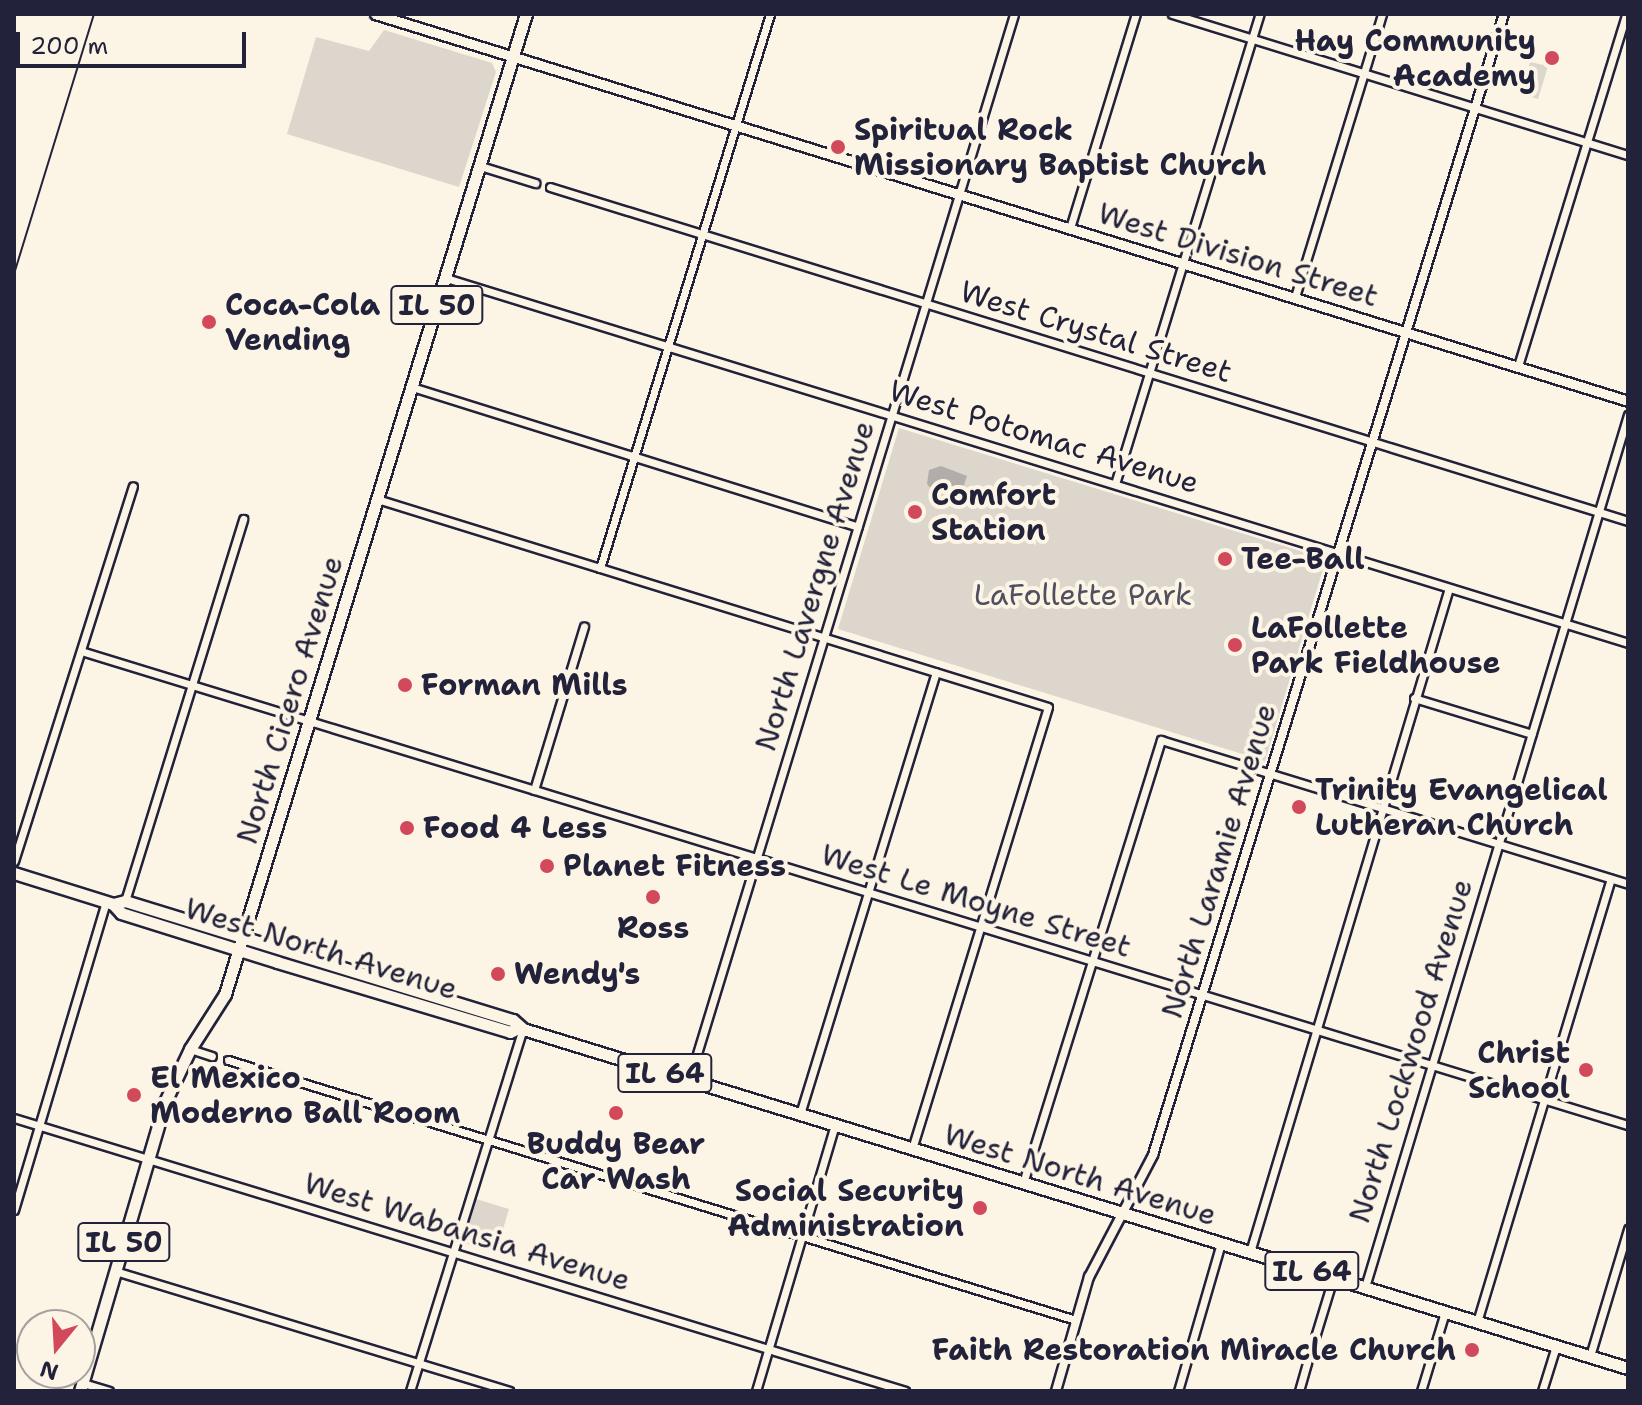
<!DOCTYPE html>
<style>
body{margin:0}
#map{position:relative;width:1642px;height:1405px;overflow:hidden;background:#fcf5e5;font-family:"Shantell Sans",sans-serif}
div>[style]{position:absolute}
.green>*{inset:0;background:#dcd6cc}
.water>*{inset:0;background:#b2adab}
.roads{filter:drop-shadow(2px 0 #22223b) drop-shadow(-2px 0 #22223b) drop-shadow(0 2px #22223b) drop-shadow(0 -2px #22223b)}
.minor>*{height:7px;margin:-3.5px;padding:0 3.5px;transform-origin:3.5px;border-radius:3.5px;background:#fcf5e5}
.tertiary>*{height:8px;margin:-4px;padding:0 4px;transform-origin:4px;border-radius:4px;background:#fcf5e5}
.secondary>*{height:9px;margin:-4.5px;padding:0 4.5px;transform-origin:4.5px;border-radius:4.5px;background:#fcf5e5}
.primary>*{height:11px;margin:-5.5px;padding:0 5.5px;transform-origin:5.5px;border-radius:5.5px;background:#fcf5e5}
.rail>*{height:2px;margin:-1px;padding:0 1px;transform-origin:1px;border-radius:1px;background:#22223b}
.dots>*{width:22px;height:22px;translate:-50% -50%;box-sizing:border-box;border:4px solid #fcf5e5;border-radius:50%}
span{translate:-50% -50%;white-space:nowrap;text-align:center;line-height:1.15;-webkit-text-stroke:8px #fcf5e5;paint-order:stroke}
.shield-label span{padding:2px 6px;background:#fcf5e5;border:2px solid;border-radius:6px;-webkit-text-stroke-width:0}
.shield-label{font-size:28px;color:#22223b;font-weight:700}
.poi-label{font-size:30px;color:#22223b;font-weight:700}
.right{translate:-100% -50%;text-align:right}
.left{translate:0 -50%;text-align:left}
.street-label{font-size:30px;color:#22223b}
.park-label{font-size:30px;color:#504f5f}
.frame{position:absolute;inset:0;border:16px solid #22223b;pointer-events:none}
.north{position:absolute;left:16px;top:1309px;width:80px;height:80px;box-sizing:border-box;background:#fcf5e5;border:2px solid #a5a1a1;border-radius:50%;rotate:198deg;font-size:22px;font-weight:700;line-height:32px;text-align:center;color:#22223b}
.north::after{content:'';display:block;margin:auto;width:28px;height:36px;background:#d1495b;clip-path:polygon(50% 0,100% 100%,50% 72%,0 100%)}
.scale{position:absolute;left:16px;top:32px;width:230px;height:36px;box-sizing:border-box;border:4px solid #22223b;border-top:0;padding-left:10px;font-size:24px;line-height:28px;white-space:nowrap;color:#22223b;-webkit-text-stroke:6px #fcf5e5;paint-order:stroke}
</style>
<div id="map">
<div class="green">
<div style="clip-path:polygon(384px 30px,492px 63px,496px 72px,459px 187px,287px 134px,316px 37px,369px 51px)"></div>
<div style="clip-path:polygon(1530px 62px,1548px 66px,1538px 99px,1521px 94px)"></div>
<div style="clip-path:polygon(899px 428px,1326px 559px,1265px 761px,838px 629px)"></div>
<div style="clip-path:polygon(476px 1199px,509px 1209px,496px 1253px,463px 1243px)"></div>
</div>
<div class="water">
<div style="clip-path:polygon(941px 466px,967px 476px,960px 497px,949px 496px,945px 491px,933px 491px,927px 484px,929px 470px)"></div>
</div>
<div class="roads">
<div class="minor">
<div style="left:1172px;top:14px;width:477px;rotate:17.2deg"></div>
<div style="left:480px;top:166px;width:58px;rotate:17.2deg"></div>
<div style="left:550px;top:187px;width:1129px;rotate:17.21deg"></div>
<div style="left:1070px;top:228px;width:224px;rotate:-72.9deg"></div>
<div style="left:446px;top:278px;width:1237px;rotate:17.16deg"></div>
<div style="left:1295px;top:297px;width:296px;rotate:-72.9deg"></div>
<div style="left:1518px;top:366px;width:368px;rotate:-72.9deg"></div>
<div style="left:412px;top:387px;width:467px;rotate:17.4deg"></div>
<div style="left:1115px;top:484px;width:492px;rotate:-72.9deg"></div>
<div style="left:377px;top:499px;width:702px;rotate:17.22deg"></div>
<div style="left:1048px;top:707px;width:462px;rotate:107.1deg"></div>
<div style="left:600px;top:568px;width:579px;rotate:-72.94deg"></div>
<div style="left:81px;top:651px;width:1618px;rotate:17.04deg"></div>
<div style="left:1414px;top:698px;width:123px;rotate:17deg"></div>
<div style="left:534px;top:790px;width:171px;rotate:-73deg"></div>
<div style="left:14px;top:861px;width:393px;rotate:-72.4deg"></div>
<div style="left:125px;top:901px;width:400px;rotate:-72.8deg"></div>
<div style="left:190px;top:1049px;width:23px;rotate:18deg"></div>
<div style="left:228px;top:1060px;width:887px;rotate:17.05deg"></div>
<div style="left:689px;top:1080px;width:1114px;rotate:-73.04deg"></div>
<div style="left:800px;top:1114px;width:462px;rotate:-72.9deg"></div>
<div style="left:14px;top:1118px;width:932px;rotate:17.03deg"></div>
<div style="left:1023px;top:1183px;width:464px;rotate:-72.7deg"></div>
<div style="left:1161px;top:740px;width:489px;rotate:17.1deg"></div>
<div style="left:14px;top:1210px;width:321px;rotate:-73.4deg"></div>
<div style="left:1250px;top:1252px;width:693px;rotate:-73.32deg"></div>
<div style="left:115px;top:1271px;width:412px;rotate:16.9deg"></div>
<div style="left:1365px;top:1287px;width:911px;rotate:-73.22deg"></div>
<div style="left:1477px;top:1322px;width:463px;rotate:-73.2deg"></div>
<div style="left:1315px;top:1337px;width:62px;rotate:-73deg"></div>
<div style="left:1590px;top:1356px;width:133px;rotate:-73.3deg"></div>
<div style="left:83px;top:1383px;width:27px;rotate:17deg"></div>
<div style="left:410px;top:1391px;width:379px;rotate:-72.7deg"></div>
<div style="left:756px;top:1391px;width:277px;rotate:-73.5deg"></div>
<div style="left:1178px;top:1391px;width:154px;rotate:-73.8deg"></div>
<div style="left:1299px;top:1391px;width:44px;rotate:-74.1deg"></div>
<div style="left:1421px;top:1391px;width:83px;rotate:-73.1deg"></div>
<div style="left:1542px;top:1391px;width:47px;rotate:-72.7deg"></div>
</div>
<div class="tertiary">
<div style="left:1056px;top:1391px;width:119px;rotate:-73.9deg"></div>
<div style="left:1089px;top:1277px;width:138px;rotate:-62.3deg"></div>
<div style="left:1153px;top:1155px;width:1194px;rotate:-72.9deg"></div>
</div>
<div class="secondary">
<div style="left:375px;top:14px;width:1311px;rotate:17.16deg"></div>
</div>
<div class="primary">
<div style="left:14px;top:873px;width:104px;rotate:17.4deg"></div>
<div style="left:113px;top:904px;width:12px;rotate:-14deg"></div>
<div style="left:125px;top:901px;width:406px;rotate:17.1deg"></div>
<div style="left:513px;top:1020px;width:13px;rotate:42deg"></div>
<div style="left:523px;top:1029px;width:1156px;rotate:17.06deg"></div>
<div style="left:113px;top:904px;width:12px;rotate:48deg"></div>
<div style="left:121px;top:913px;width:164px;rotate:17.4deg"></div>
<div style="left:277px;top:962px;width:243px;rotate:16.7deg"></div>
<div style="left:510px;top:1032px;width:9px;rotate:-27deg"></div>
<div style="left:80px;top:1391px;width:301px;rotate:-73.6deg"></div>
<div style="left:165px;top:1102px;width:59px;rotate:-64.7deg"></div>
<div style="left:190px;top:1049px;width:65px;rotate:-57.5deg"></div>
<div style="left:225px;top:994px;width:1025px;rotate:-72.93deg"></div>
</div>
</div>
<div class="rail">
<div style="left:14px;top:274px;width:272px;rotate:-72.9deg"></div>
</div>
<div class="dots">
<div style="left:1552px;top:58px;background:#d1495b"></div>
<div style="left:838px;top:147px;background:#d1495b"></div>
<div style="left:209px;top:322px;background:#d1495b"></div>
<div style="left:915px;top:512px;background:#d1495b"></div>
<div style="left:1225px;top:559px;background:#d1495b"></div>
<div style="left:1235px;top:645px;background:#d1495b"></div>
<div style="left:405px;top:685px;background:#d1495b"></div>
<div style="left:1299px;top:807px;background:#d1495b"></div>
<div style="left:407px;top:828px;background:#d1495b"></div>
<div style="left:547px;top:866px;background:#d1495b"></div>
<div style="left:653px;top:897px;background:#d1495b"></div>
<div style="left:498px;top:974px;background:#d1495b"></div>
<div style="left:1586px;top:1070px;background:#d1495b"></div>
<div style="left:134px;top:1095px;background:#d1495b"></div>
<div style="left:616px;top:1113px;background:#d1495b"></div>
<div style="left:980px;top:1208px;background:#d1495b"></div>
<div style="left:1472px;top:1350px;background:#d1495b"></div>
</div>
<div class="shield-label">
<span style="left:437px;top:305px">IL 50</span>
<span style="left:665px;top:1073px">IL 64</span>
<span style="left:124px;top:1242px">IL 50</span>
<span style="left:1312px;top:1271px">IL 64</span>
</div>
<div class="poi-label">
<span class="right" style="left:1536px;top:58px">Hay Community<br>Academy</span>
<span class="left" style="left:854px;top:147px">Spiritual Rock<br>Missionary Baptist Church</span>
<span class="left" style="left:225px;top:322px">Coca-Cola<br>Vending</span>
<span class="left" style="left:931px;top:512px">Comfort<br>Station</span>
<span class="left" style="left:1241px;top:559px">Tee-Ball</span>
<span class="left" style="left:1251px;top:645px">LaFollette<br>Park Fieldhouse</span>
<span class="left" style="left:421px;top:685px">Forman Mills</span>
<span class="left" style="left:1315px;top:807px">Trinity Evangelical<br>Lutheran Church</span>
<span class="left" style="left:423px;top:828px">Food 4 Less</span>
<span class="left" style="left:563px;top:866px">Planet Fitness</span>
<span style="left:653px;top:928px">Ross</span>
<span class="left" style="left:514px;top:974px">Wendy's</span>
<span class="right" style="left:1570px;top:1070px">Christ<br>School</span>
<span class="left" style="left:150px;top:1095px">El Mexico<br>Moderno Ball Room</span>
<span style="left:616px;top:1161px">Buddy Bear<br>Car Wash</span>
<span class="right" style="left:964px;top:1208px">Social Security<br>Administration</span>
<span class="right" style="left:1456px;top:1350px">Faith Restoration Miracle Church</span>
</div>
<div class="street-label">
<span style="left:1238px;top:255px;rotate:17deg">West Division Street</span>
<span style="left:1096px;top:332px;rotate:17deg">West Crystal Street</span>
<span style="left:1044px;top:437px;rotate:17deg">West Potomac Avenue</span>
<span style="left:815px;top:586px;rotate:-73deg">North Lavergne Avenue</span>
<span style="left:290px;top:700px;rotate:-73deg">North Cicero Avenue</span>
<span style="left:1219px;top:861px;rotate:-73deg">North Laramie Avenue</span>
<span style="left:976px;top:901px;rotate:17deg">West Le Moyne Street</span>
<span style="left:321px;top:949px;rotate:17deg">West North Avenue</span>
<span style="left:1411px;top:1051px;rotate:-73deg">North Lockwood Avenue</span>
<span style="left:1080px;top:1175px;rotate:17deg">West North Avenue</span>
<span style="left:467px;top:1232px;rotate:17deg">West Wabansia Avenue</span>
</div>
<div class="park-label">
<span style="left:1083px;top:595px">LaFollette Park</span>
</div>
<div class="frame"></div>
<div class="north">N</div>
<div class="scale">200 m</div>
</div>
